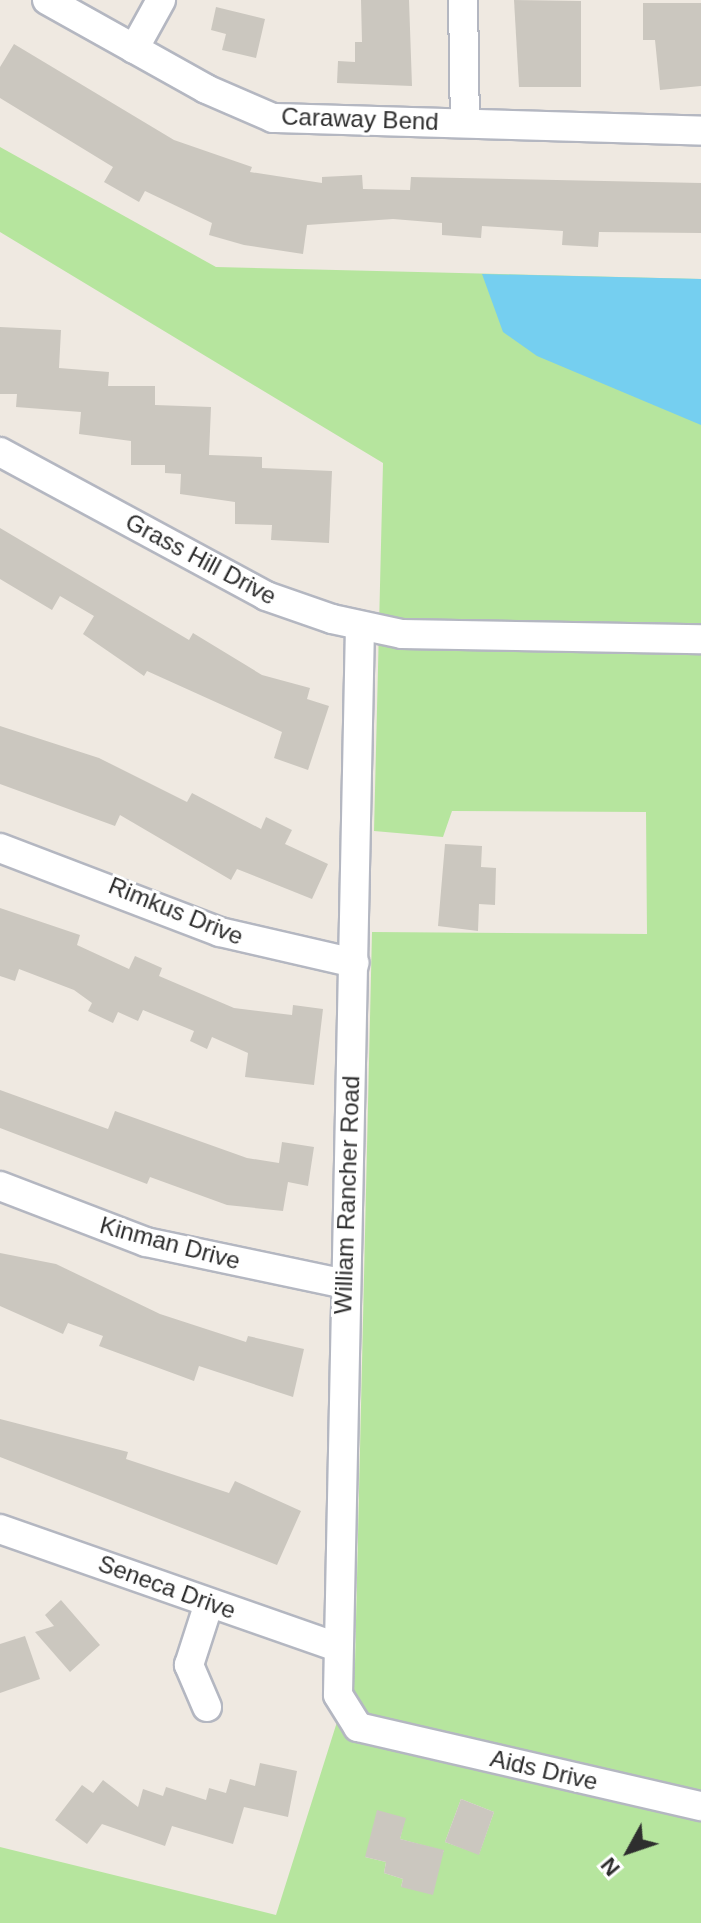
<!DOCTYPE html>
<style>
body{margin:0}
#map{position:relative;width:701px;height:1923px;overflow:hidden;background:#efe9e1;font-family:Arial,sans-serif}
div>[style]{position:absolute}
.green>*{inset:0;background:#b6e59e}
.water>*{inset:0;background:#75cff0}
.building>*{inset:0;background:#cbc7bf}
.roads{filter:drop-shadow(2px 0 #b4b7c1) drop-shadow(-2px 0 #b4b7c1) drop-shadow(0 2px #b4b7c1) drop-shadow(0 -2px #b4b7c1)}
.minor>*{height:28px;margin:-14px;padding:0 14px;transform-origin:14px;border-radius:14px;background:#fff}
span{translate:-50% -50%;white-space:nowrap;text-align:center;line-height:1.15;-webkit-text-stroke:6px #fff;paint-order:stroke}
.street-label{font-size:24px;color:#2e2e2e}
.north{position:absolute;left:589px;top:1811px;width:80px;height:80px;-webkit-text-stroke:6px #fff;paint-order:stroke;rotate:230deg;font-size:22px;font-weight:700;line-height:32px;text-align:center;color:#2e2e2e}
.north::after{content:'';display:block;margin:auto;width:28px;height:36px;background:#2e2e2e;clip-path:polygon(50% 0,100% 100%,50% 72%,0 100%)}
</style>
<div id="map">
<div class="green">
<div style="clip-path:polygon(evenodd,0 147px,216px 267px,701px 279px,701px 1923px,0 1923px,0 1847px,276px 1915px,355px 1665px,372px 932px,647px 934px,646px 812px,452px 811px,443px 837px,374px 831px,383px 463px,0 232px,0 147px,461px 1799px,494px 1812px,479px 1854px,445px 1842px,461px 1799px,0 147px,405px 1818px,400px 1839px,444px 1851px,401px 1887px,403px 1879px,384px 1873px,386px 1862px,365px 1857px,405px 1818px)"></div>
</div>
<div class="water">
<div style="clip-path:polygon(482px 274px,701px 279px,701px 425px,537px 356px,503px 332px)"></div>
</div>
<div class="building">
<div style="clip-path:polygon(361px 0,409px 0,412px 86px,337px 83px,338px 61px,355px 62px,355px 42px,362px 42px)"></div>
<div style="clip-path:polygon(514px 0,581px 1px,581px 87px,519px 87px)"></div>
<div style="clip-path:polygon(643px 3px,701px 3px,701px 86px,660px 90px,655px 40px,643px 40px)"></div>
<div style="clip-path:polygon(216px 7px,265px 19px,256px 58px,222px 50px,226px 34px,211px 30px)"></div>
<div style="clip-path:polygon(14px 44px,174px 140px,252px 167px,250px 172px,322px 183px,322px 177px,362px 175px,363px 189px,410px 190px,411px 177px,701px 183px,701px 233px,599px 232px,598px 247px,562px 245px,563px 231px,482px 226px,481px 238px,442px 235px,442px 223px,393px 219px,307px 225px,303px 254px,244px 245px,209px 235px,212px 223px,145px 191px,139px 202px,104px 182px,113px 167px,0 98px,0 67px)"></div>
<div style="clip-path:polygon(0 327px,61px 330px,59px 368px,109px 372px,108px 386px,155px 386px,155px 405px,211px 407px,209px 455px,262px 457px,262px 468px,332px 471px,329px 543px,271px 540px,272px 525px,235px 524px,235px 502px,180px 494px,181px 474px,165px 473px,165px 465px,131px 465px,131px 441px,79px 434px,81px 412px,16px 407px,17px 394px,0 394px)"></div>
<div style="clip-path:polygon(0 528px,189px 640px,193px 633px,262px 675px,310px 688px,307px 699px,329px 706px,308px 770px,274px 758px,282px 732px,147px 671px,144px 676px,83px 634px,94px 616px,60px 596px,52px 610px,0 579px)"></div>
<div style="clip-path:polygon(0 726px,99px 758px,187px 802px,192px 793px,261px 829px,266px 817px,292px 830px,285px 844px,328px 864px,312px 899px,237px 869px,231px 880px,120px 815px,115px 826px,0 784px)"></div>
<div style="clip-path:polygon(445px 844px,482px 846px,481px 867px,496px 868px,495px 905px,479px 904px,478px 931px,438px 926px)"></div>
<div style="clip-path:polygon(0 908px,80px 935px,77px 945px,129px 969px,135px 956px,162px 968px,159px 976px,234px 1008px,292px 1015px,293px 1005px,323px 1009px,314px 1085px,245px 1077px,248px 1053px,212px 1037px,207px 1049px,190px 1041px,194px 1031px,143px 1010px,138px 1021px,118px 1012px,113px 1023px,88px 1011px,92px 1003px,74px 990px,19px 969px,15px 981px,0 976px)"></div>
<div style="clip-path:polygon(0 1090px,108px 1129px,115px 1111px,247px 1158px,279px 1163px,282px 1142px,314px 1147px,308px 1186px,288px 1182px,283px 1211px,227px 1205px,150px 1177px,147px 1184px,0 1128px)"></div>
<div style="clip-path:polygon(0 1253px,56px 1264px,160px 1314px,246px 1342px,248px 1336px,304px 1349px,293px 1397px,199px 1366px,194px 1381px,99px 1346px,103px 1336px,68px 1323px,63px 1334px,0 1306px)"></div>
<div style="clip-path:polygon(0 1419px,128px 1452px,126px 1459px,229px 1493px,235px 1481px,301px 1511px,277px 1565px,0 1457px)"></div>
<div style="clip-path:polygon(61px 1600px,100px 1645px,70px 1672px,35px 1632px,54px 1626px,45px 1615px)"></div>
<div style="clip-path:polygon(25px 1636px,40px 1679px,0 1693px,0 1644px)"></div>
<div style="clip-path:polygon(260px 1763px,297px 1771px,288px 1817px,244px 1807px,233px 1844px,172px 1826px,165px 1846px,102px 1824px,87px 1844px,55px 1820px,82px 1785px,93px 1793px,103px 1780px,138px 1807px,143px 1789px,163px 1796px,166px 1787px,206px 1800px,209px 1788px,226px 1793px,230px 1779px,255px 1786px)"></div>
<div style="clip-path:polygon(461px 1799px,494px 1812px,479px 1855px,445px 1842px)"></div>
<div style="clip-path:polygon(377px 1810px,406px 1818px,400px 1839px,444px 1850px,433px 1895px,401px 1887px,403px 1879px,384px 1873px,386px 1862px,365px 1857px)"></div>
</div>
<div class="roads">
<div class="minor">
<div style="left:47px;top:0;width:182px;rotate:29.2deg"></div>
<div style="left:206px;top:89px;width:73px;rotate:23.4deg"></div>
<div style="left:273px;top:118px;width:428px;rotate:1.7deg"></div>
<div style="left:463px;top:0;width:122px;rotate:89.1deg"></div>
<div style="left:134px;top:49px;width:56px;rotate:-61.1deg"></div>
<div style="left:0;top:452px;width:302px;rotate:28.4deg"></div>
<div style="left:266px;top:596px;width:70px;rotate:19.2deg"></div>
<div style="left:332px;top:619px;width:72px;rotate:12.1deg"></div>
<div style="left:402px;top:634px;width:299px;rotate:1deg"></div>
<div style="left:360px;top:626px;width:1069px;rotate:91.18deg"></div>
<div style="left:338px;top:1695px;width:38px;rotate:58deg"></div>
<div style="left:358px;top:1727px;width:352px;rotate:13deg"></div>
<div style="left:0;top:848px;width:235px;rotate:20.9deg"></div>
<div style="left:220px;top:932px;width:138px;rotate:13deg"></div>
<div style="left:0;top:1186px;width:156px;rotate:21deg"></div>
<div style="left:146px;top:1242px;width:203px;rotate:11.9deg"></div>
<div style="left:0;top:1529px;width:354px;rotate:19.3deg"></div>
<div style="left:207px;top:1707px;width:46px;rotate:-113.2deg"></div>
<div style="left:189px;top:1665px;width:65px;rotate:-72.1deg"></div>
</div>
</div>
<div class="street-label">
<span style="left:360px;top:119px;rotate:2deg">Caraway Bend</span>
<span style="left:201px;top:559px;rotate:28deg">Grass Hill Drive</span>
<span style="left:176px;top:911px;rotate:22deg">Rimkus Drive</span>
<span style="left:347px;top:1195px;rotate:-88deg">William Rancher Road</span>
<span style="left:170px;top:1243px;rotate:15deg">Kinman Drive</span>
<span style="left:167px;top:1587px;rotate:20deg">Seneca Drive</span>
<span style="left:544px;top:1770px;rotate:13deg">Aids Drive</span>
</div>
<div class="north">N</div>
</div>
